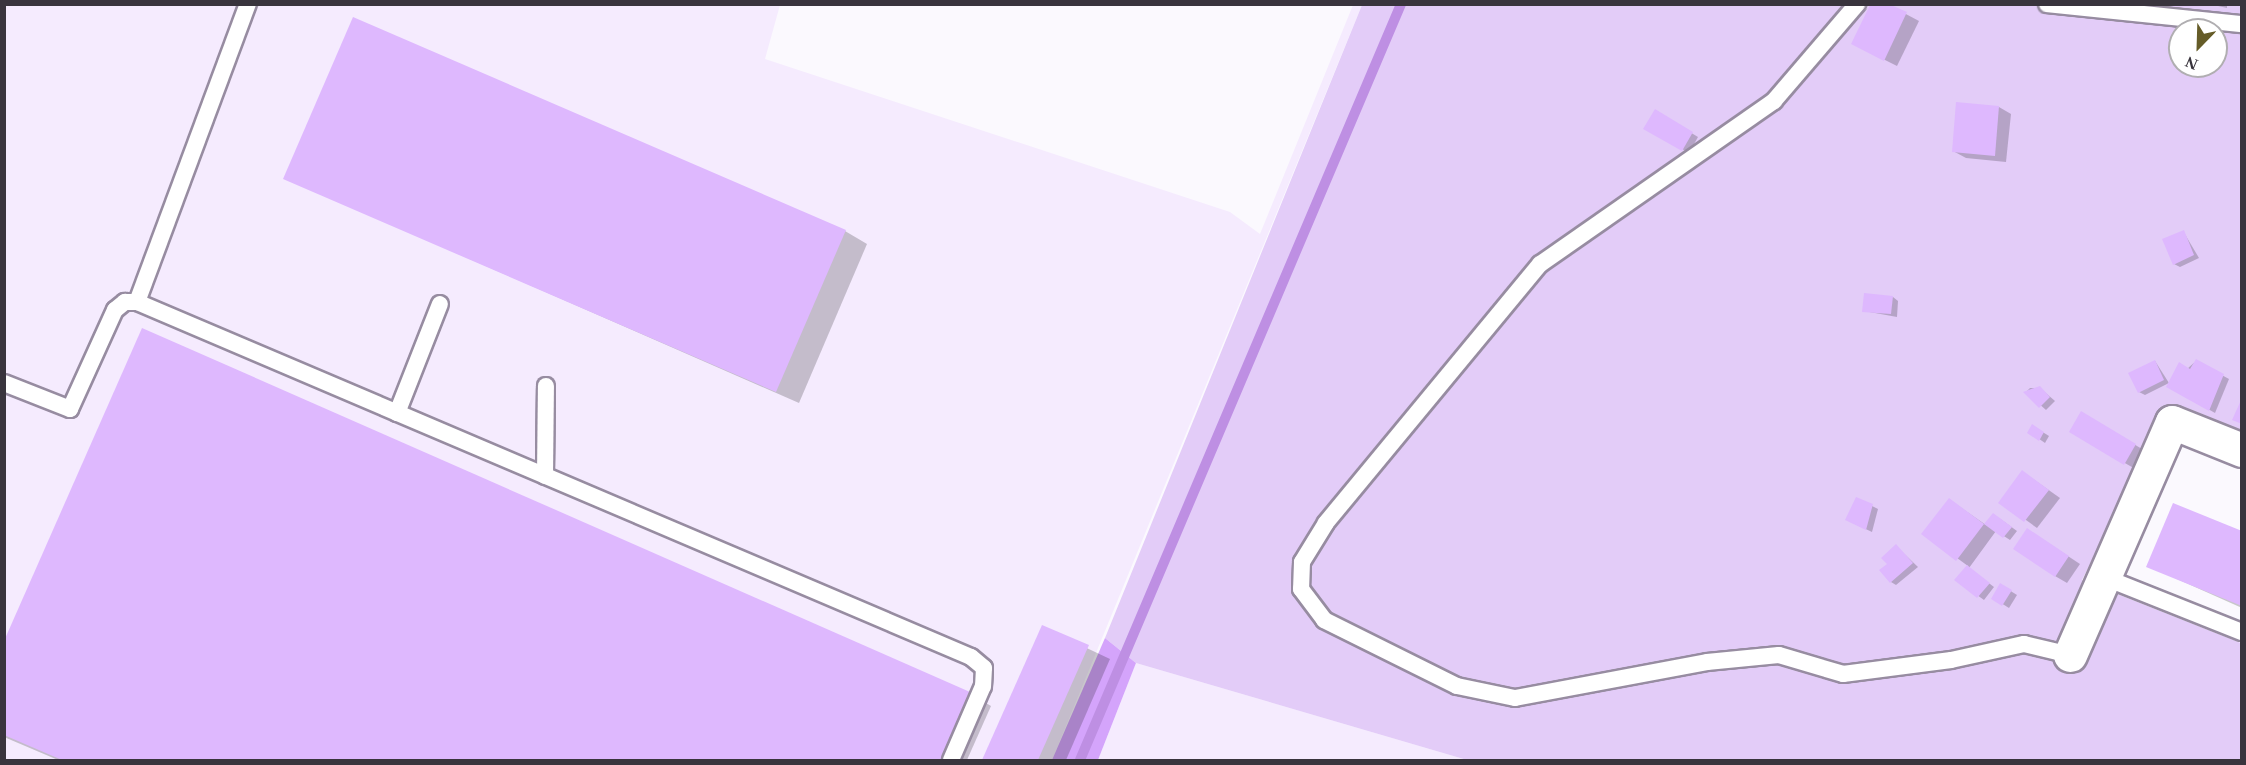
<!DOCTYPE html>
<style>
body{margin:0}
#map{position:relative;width:2246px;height:765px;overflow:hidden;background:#fbf9fe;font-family:Georgia,serif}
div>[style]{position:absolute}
.built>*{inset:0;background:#f5ebfe}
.green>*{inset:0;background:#e3ccf8}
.forest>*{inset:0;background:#d4a4fb}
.shadow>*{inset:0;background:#0003}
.stream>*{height:10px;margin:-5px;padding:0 5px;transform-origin:5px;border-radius:5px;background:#be8fe3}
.building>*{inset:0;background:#deb8fe}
.roads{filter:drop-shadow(2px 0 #978ca1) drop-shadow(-2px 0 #978ca1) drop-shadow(0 2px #978ca1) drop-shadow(0 -2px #978ca1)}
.lane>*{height:16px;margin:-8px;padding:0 8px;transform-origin:8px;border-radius:8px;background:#fff}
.street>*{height:33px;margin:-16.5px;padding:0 16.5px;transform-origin:16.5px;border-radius:16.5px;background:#fff}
span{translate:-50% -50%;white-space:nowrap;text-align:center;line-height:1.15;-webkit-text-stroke:6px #fff;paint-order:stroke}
.frame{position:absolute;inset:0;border:6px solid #39343d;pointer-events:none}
.north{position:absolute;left:2168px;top:18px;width:60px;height:60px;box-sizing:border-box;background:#fff;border:2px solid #b0aeb1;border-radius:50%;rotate:203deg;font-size:16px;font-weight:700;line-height:24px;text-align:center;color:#39343d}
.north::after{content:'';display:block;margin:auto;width:21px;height:27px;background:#655c28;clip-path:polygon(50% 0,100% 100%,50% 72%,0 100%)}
</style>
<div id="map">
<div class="built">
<div style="clip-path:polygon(4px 5px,780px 5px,765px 59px,1230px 212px,1260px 234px,1353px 5px,1362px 5px,1052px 760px,5px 760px)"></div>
<div style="clip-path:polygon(1136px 663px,1467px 760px,1098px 760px)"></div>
</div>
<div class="green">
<div style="clip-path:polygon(evenodd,1362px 5px,2241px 5px,2241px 436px,2168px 410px,2082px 580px,2241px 643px,2241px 760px,1467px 760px,1136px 663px,1105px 638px,1362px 5px,2180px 30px,2216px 30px,2216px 66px,2180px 66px,2180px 30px)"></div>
</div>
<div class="forest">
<div style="clip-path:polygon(1105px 638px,1136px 663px,1098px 760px,1052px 760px)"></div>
</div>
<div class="shadow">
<div style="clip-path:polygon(1872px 4px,1887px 4px,1919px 21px,1897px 66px,1853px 44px)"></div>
<div style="clip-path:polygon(2209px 4px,2227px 4px,2227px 8px)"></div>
<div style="clip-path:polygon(1999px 107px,2011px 114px,2006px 162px,1966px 158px,1953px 151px)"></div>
<div style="clip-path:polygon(1655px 111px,1698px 137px,1689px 153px,1646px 128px)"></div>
<div style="clip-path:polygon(285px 178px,845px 231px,867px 244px,799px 403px)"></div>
<div style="clip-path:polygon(2183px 231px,2199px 258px,2180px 267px,2174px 264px)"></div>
<div style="clip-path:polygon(1893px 297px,1898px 301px,1897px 317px,1864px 311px)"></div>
<div style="clip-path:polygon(2155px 361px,2169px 383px,2145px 395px,2139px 392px)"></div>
<div style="clip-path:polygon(2196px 361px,2229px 379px,2215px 413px,2168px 386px)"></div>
<div style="clip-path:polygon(2030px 388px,2040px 388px,2055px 401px,2046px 410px,2026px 392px)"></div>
<div style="clip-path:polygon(2082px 413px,2147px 452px,2137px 470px,2071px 432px)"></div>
<div style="clip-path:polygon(2033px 426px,2049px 436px,2045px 443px,2029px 432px)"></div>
<div style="clip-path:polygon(2023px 472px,2060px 498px,2037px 528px,2001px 502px)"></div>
<div style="clip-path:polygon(1950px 500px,1986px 525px,1999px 518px,2017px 531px,2010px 540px,1996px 531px,1969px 568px,1994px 587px,1984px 600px,1956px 580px,1968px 566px,1924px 534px)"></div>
<div style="clip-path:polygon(1872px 506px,1878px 509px,1872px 532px,1853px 523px)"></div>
<div style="clip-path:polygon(2242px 532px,2242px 608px,2148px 566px)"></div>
<div style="clip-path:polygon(2039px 537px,2080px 564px,2067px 583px,2055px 576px)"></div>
<div style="clip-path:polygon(1896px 546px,1918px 567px,1896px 585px,1891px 582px,1889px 564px)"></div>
<div style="clip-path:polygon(2001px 585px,2017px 595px,2009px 608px,1993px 598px)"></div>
<div style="clip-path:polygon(1042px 627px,1110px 659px,1066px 760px,984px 760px)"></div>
<div style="clip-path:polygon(4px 644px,969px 693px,991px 706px,967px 760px,58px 760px,4px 737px)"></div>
</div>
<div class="stream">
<div style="left:1080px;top:760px;width:821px;rotate:-66.99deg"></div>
</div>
<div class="building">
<div style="clip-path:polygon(1870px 5px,1891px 5px,1907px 12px,1884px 61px,1851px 44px)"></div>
<div style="clip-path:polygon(353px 17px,846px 230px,776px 392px,283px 179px)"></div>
<div style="clip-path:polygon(1956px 102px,1999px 106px,1995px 156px,1952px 152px)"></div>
<div style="clip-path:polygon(1655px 109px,1693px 132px,1682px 151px,1643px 129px)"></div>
<div style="clip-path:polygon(2184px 230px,2194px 255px,2173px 265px,2162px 239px)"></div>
<div style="clip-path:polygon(1864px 293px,1893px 296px,1891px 314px,1862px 312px)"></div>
<div style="clip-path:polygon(142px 328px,970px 692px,940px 760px,62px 760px,4px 735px,4px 641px)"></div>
<div style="clip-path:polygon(2196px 359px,2224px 374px,2209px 411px,2166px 387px,2179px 362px,2190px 369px)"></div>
<div style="clip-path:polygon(2155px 360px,2164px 380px,2138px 393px,2128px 373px)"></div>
<div style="clip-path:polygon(2040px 386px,2050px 397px,2039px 408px,2023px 392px)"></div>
<div style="clip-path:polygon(2242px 398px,2242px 424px,2232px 420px)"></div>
<div style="clip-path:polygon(2081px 411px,2136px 444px,2124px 465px,2069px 432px)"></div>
<div style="clip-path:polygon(2032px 424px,2044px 432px,2039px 441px,2027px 433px)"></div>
<div style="clip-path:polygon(2022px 470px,2049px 490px,2024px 522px,1998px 503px)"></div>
<div style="clip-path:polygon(1856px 497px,1873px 504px,1866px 530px,1845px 520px)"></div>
<div style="clip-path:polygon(1949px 498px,1984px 524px,1956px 561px,1921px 534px)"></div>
<div style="clip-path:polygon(2173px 503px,2242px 531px,2242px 606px,2146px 567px)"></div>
<div style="clip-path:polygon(1993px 513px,2012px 527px,2003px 538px,1984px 524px)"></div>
<div style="clip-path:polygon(2027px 528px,2069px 556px,2055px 577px,2013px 549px)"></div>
<div style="clip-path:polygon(1896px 544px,1913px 563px,1890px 583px,1879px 570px,1887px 564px,1881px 558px)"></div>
<div style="clip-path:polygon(1967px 565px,1990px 583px,1977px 598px,1954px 580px)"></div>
<div style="clip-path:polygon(2000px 583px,2012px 590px,2002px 606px,1991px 599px)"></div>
<div style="clip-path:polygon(1042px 625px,1089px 645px,1038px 760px,982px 760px)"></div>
</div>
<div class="roads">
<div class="lane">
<div style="left:1857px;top:4px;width:128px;rotate:130.6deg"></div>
<div style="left:1774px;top:101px;width:285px;rotate:145.1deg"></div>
<div style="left:1540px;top:264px;width:336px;rotate:129.6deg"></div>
<div style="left:1326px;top:523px;width:46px;rotate:121.6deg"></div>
<div style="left:1302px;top:562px;width:27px;rotate:92deg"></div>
<div style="left:1301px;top:589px;width:39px;rotate:53deg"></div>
<div style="left:1324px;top:620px;width:148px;rotate:26.4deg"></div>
<div style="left:1457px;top:686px;width:59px;rotate:11.7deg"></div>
<div style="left:1515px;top:698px;width:195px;rotate:-10.6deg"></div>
<div style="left:1707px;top:662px;width:72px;rotate:-5.6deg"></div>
<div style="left:1779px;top:655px;width:67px;rotate:16.5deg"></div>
<div style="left:1843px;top:674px;width:109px;rotate:-7.4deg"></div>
<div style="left:1951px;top:660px;width:75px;rotate:-12.4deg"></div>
<div style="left:2024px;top:644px;width:47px;rotate:13.4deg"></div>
<div style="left:2047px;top:4px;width:196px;rotate:5.9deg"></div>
<div style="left:137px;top:302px;width:318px;rotate:-69.6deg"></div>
<div style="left:4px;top:383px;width:71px;rotate:21.5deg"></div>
<div style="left:70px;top:409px;width:109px;rotate:-65.6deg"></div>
<div style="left:115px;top:310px;width:13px;rotate:-39deg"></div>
<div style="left:125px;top:302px;width:12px"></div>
<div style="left:137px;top:302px;width:906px;rotate:23.06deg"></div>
<div style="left:971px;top:657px;width:17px;rotate:40deg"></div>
<div style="left:984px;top:668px;width:18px;rotate:93deg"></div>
<div style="left:983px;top:686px;width:81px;rotate:113.4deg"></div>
<div style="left:397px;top:413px;width:117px;rotate:-68.5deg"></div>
<div style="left:545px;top:476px;width:90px;rotate:-89.4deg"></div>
<div style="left:2106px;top:578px;width:146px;rotate:21.7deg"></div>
</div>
<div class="street">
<div style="left:2070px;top:655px;width:254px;rotate:-66.4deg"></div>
<div style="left:2172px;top:422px;width:75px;rotate:21.8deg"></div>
</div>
</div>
<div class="frame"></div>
<div class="north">N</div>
</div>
